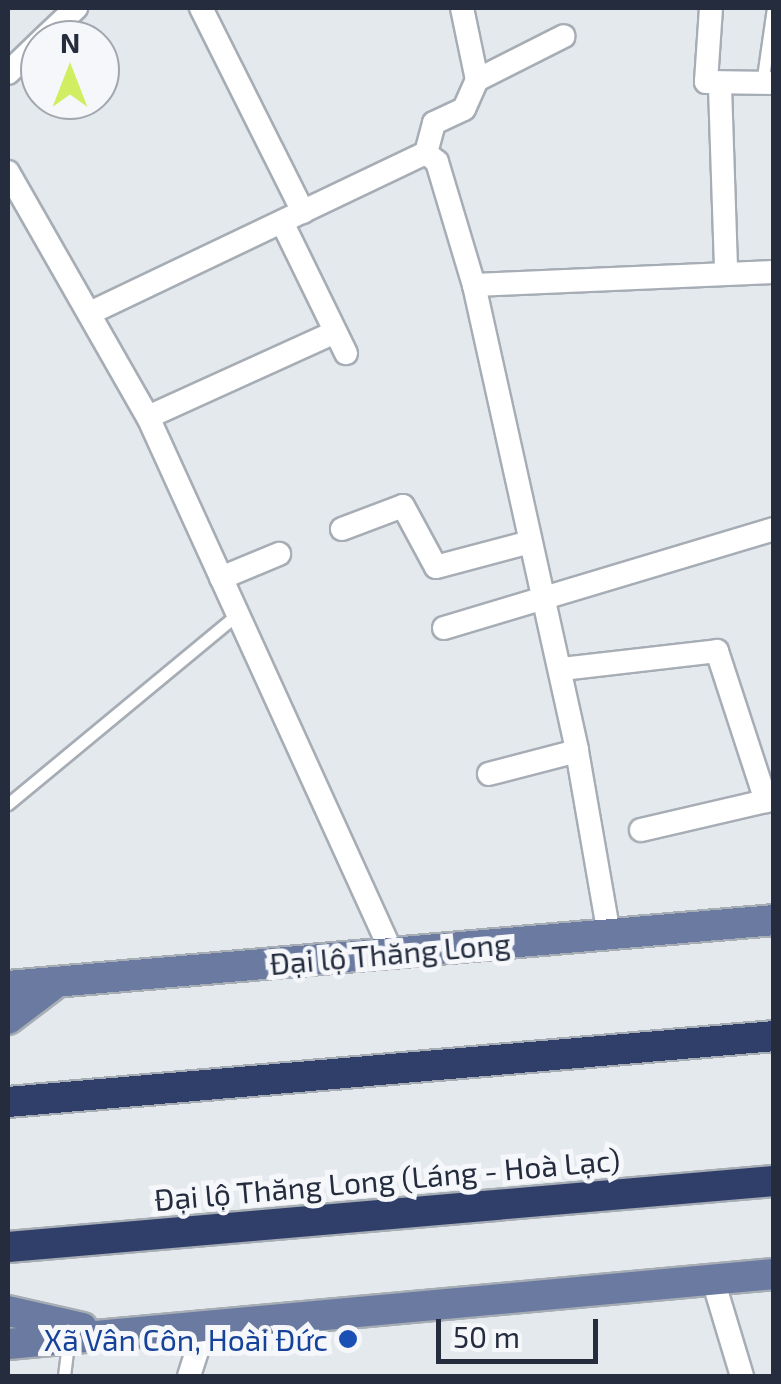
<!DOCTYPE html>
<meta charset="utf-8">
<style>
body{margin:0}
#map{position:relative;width:781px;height:1384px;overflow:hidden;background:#e4e9ed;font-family:"Exo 2",sans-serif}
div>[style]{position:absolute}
.roads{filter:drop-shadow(2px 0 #a7adb5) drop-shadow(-2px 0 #a7adb5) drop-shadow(0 2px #a7adb5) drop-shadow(0 -2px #a7adb5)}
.lane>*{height:11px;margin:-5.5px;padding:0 5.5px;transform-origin:5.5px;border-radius:5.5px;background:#fff}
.street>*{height:22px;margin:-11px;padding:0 11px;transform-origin:11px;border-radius:11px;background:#fff}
.primary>*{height:30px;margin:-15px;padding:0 15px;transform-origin:15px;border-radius:15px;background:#6a7aa1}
.highway>*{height:30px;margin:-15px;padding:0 15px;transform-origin:15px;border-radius:15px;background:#303e6a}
.dots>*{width:28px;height:28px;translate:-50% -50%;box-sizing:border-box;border:5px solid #f5f7fa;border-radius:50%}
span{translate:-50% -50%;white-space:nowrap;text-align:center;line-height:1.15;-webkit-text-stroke:10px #f5f7fa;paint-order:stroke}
.street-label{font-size:30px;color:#242c3e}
.transit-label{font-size:30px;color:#164399}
.right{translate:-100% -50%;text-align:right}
.frame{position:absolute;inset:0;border:10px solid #242c3e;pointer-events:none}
.north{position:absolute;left:20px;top:20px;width:100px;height:100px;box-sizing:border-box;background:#f5f7fa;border:2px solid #a1a6af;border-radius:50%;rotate:0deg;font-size:28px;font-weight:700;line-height:40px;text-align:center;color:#242c3e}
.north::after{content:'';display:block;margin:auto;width:35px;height:45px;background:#d0ee62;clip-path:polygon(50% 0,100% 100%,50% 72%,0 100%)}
.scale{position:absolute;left:436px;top:1319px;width:162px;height:45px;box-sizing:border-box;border:5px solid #242c3e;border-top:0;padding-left:12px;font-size:30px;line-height:35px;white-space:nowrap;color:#242c3e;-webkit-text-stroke:8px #f5f7fa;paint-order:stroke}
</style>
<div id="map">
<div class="roads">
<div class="lane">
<div style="left:762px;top:84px;width:77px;rotate:-81.8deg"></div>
<div style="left:8px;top:804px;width:298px;rotate:-39.6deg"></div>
<div style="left:64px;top:1376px;width:35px;rotate:-83deg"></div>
</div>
<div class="street">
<div style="left:201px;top:8px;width:228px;rotate:63.4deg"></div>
<div style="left:462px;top:8px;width:74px;rotate:78.2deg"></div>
<div style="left:477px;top:80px;width:97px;rotate:-26.8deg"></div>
<div style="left:711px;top:8px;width:74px;rotate:93.9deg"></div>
<div style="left:706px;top:82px;width:68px;rotate:0.8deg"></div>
<div style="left:42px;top:40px;width:47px;rotate:-43.3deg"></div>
<div style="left:8px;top:73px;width:45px;rotate:-44.1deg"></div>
<div style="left:720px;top:87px;width:184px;rotate:88.1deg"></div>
<div style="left:426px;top:153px;width:31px;rotate:-75deg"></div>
<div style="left:434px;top:123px;width:33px;rotate:-25deg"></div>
<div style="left:464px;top:109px;width:32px;rotate:-66deg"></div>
<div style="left:8px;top:172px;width:282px;rotate:60.3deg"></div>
<div style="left:148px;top:417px;width:589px;rotate:65.52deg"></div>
<div style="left:282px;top:222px;width:146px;rotate:64deg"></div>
<div style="left:474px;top:285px;width:300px;rotate:-2.5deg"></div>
<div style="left:90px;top:313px;width:372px;rotate:-25.5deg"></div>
<div style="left:426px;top:153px;width:14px;rotate:39deg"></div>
<div style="left:437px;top:162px;width:128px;rotate:73.3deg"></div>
<div style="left:474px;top:285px;width:477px;rotate:77.5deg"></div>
<div style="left:577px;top:751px;width:91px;rotate:165.4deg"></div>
<div style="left:148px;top:417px;width:205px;rotate:-24.4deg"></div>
<div style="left:342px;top:529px;width:65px;rotate:-20.7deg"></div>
<div style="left:403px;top:506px;width:69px;rotate:61.6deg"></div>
<div style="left:436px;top:567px;width:94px;rotate:-14.8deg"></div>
<div style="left:221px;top:578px;width:63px;rotate:-22.5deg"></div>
<div style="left:444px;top:628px;width:345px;rotate:-16.7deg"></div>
<div style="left:562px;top:669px;width:156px;rotate:-6.6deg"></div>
<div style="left:717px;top:651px;width:158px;rotate:71.9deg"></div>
<div style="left:577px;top:751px;width:186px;rotate:80.1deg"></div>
<div style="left:641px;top:830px;width:137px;rotate:-13.1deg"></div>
<div style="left:713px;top:1280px;width:100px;rotate:73.2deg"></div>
<div style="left:189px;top:1376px;width:56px;rotate:-72.2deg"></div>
</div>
<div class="primary">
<div style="left:8px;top:986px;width:769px;rotate:-4.92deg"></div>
<div style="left:8px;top:1019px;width:61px;rotate:-37.1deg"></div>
<div style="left:8px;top:1311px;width:76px;rotate:12.9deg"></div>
<div style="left:8px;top:1344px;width:769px;rotate:-5.22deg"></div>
</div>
<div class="highway">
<div style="left:8px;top:1102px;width:769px;rotate:-4.92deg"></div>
<div style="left:8px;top:1247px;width:769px;rotate:-4.92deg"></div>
</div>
</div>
<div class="dots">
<div style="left:348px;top:1339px;background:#1a4fb4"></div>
</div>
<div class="street-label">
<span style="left:390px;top:953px;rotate:-5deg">Đại lộ Thăng Long</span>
<span style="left:387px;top:1179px;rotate:-5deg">Đại lộ Thăng Long (Láng - Hoà Lạc)</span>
</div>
<div class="transit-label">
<span class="right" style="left:328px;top:1339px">Xã Vân Côn, Hoài Đức</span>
</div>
<div class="frame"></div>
<div class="north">N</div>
<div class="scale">50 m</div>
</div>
